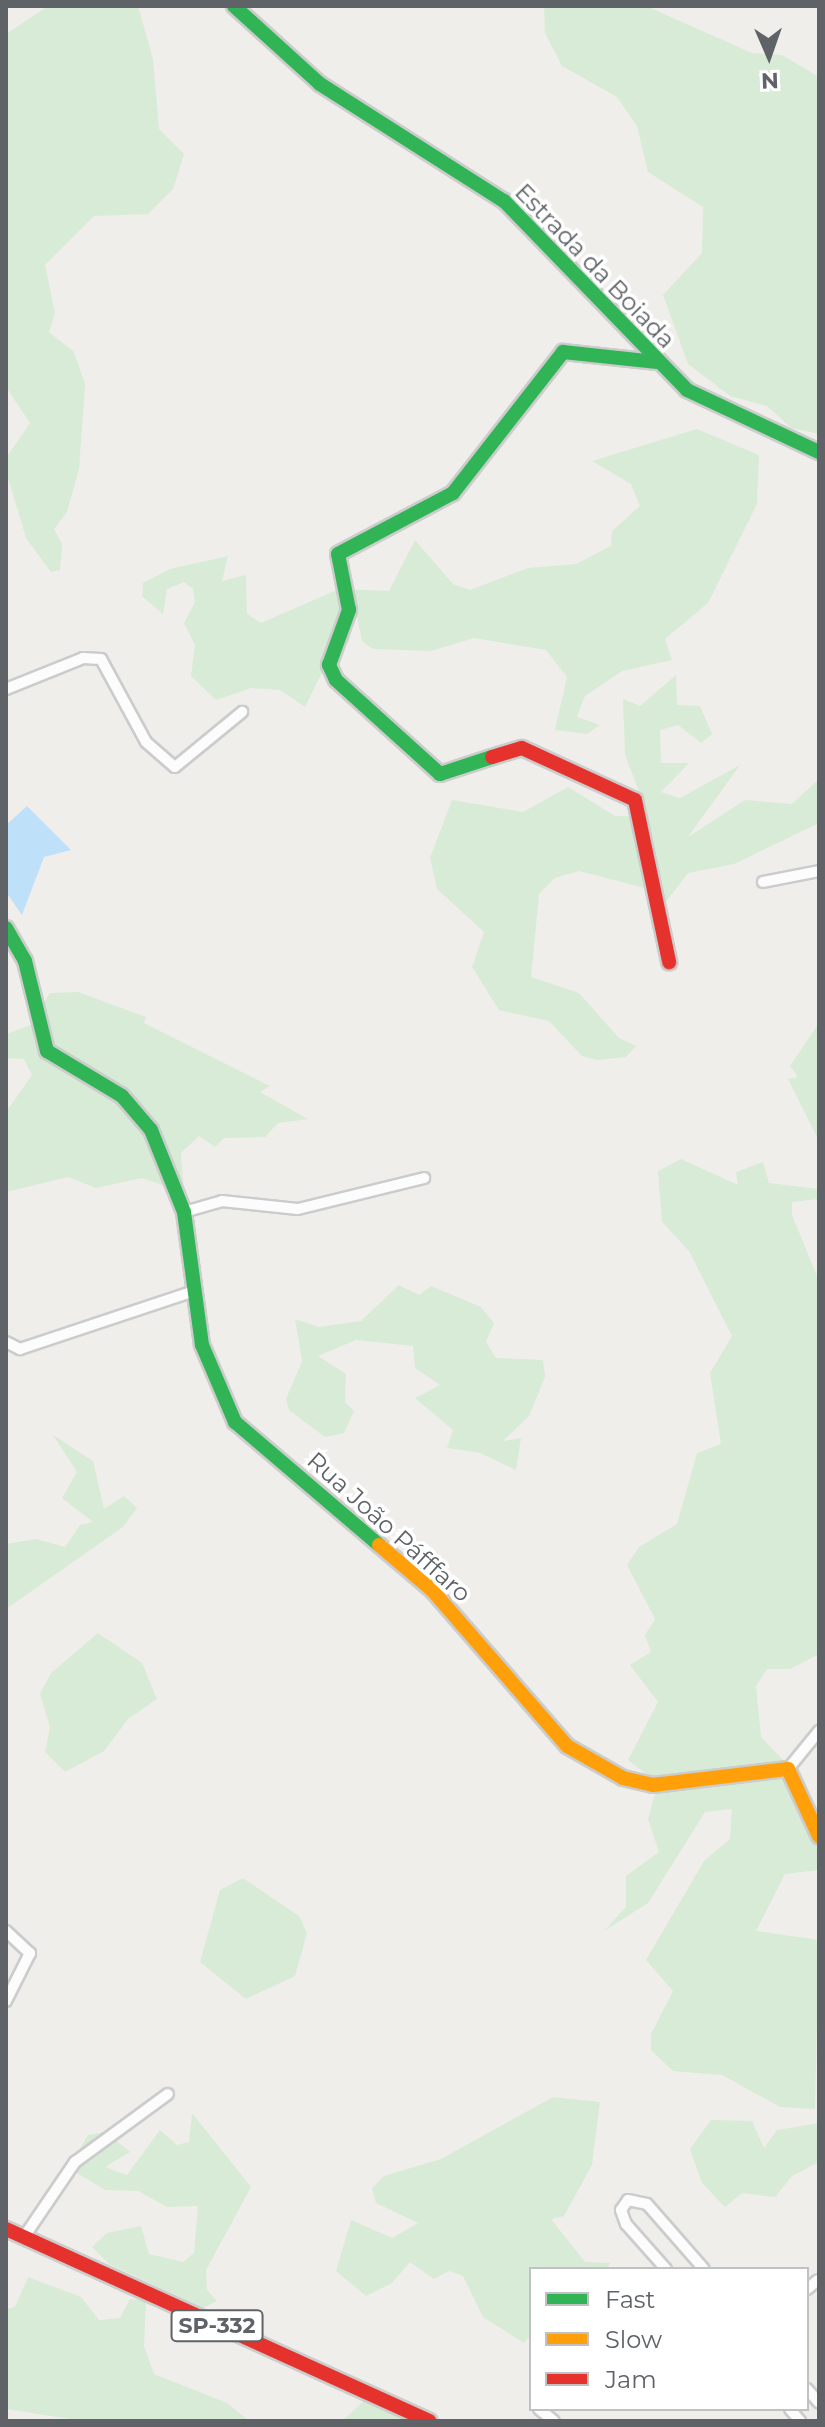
<!DOCTYPE html>
<meta charset="utf-8">
<style>
body{margin:0}
#map{position:relative;width:825px;height:2427px;overflow:hidden;background:#efeeea;font-family:Montserrat,sans-serif}
div>[style]{position:absolute}
.green>*{inset:0;background:#d8ebd6}
.water>*{inset:0;background:#bfe0f9}
.roads{filter:drop-shadow(2px 0 #cbcccc) drop-shadow(-2px 0 #cbcccc) drop-shadow(0 2px #cbcccc) drop-shadow(0 -2px #cbcccc)}
.street>*{height:10px;margin:-5px;padding:0 5px;transform-origin:5px;border-radius:5px;background:#fdfcfc}
.fast>*{height:14px;margin:-7px;padding:0 7px;transform-origin:7px;border-radius:7px;background:#30b455}
.slow>*{height:14px;margin:-7px;padding:0 7px;transform-origin:7px;border-radius:7px;background:#ff9f0a}
.jam>*{height:14px;margin:-7px;padding:0 7px;transform-origin:7px;border-radius:7px;background:#e5322d}
span{translate:-50% -50%;white-space:nowrap;text-align:center;line-height:1.15;-webkit-text-stroke:7px #fff;paint-order:stroke}
.shield-label span{padding:2px 6px;background:#fff;border:2px solid;border-radius:6px;-webkit-text-stroke-width:0}
.shield-label{font-size:22px;color:#5f6368;font-weight:700}
.street-label{font-size:24px;color:#5f6368}
.frame{position:absolute;inset:0;border:8px solid #5f6368;pointer-events:none}
.legend{position:absolute;left:529px;top:2267px;width:280px;height:144px;box-sizing:border-box;background:#fff;border:2px solid #bfc1c3;margin:0;padding:10px 14px;list-style:none;font-size:24px;color:#5f6368}
.legend li{display:flex;align-items:center;gap:16px;height:40px}
.legend b{width:40px;border:2px solid #bfc1c3}
.north{position:absolute;left:729px;top:16px;width:80px;height:80px;-webkit-text-stroke:6px #fff;paint-order:stroke;rotate:178deg;font-size:22px;font-weight:700;line-height:32px;text-align:center;color:#5f6368}
.north::after{content:'';display:block;margin:auto;width:28px;height:36px;background:#5f6368;clip-path:polygon(50% 0,100% 100%,50% 72%,0 100%)}
</style>
<div id="map">
<div class="green">
<div style="clip-path:polygon(48px 6px,138px 6px,153px 59px,159px 129px,184px 154px,173px 189px,148px 214px,94px 216px,45px 265px,55px 313px,49px 332px,74px 352px,85px 384px,79px 469px,67px 512px,54px 529px,62px 544px,60px 570px,51px 572px,26px 538px,6px 471px,6px 458px,30px 423px,6px 387px,6px 34px)"></div>
<div style="clip-path:polygon(544px 6px,646px 6px,752px 53px,782px 55px,819px 77px,819px 434px,791px 428px,767px 406px,730px 396px,688px 364px,663px 295px,702px 253px,703px 207px,648px 172px,637px 126px,617px 97px,562px 66px,545px 33px)"></div>
<div style="clip-path:polygon(697px 429px,759px 455px,757px 504px,708px 603px,665px 639px,672px 660px,622px 671px,585px 696px,577px 717px,600px 725px,587px 734px,555px 730px,567px 677px,546px 650px,474px 638px,431px 651px,373px 649px,362px 641px,356px 611px,349px 641px,334px 648px,305px 707px,280px 690px,251px 688px,216px 700px,191px 676px,195px 645px,184px 623px,195px 602px,193px 589px,184px 582px,167px 589px,163px 614px,142px 596px,143px 583px,170px 569px,228px 556px,222px 581px,246px 575px,247px 614px,261px 623px,339px 589px,389px 591px,415px 540px,453px 584px,470px 590px,528px 568px,576px 564px,611px 546px,612px 531px,640px 506px,631px 484px,592px 461px)"></div>
<div style="clip-path:polygon(676px 675px,677px 705px,700px 706px,712px 734px,701px 743px,678px 725px,660px 730px,661px 763px,689px 763px,661px 792px,680px 798px,740px 765px,688px 837px,745px 800px,792px 804px,819px 779px,819px 823px,734px 864px,688px 873px,665px 903px,645px 888px,579px 871px,555px 878px,539px 894px,531px 977px,579px 993px,619px 1038px,636px 1046px,626px 1057px,597px 1060px,582px 1056px,549px 1021px,499px 1010px,472px 967px,484px 932px,437px 889px,430px 858px,452px 800px,523px 812px,568px 787px,615px 816px,630px 816px,640px 794px,625px 755px,623px 699px,640px 706px)"></div>
<div style="clip-path:polygon(78px 992px,146px 1017px,144px 1023px,270px 1086px,260px 1092px,308px 1119px,278px 1123px,265px 1137px,224px 1138px,215px 1147px,199px 1136px,181px 1153px,184px 1193px,142px 1178px,96px 1188px,68px 1177px,6px 1192px,6px 1112px,32px 1075px,24px 1059px,6px 1058px,6px 1034px,31px 1025px,50px 993px)"></div>
<div style="clip-path:polygon(819px 1023px,819px 1141px,788px 1079px,798px 1077px,790px 1066px)"></div>
<div style="clip-path:polygon(681px 1159px,738px 1185px,736px 1172px,763px 1162px,769px 1183px,819px 1189px,819px 1199px,792px 1202px,792px 1215px,819px 1281px,819px 1654px,790px 1669px,767px 1669px,756px 1686px,761px 1737px,787px 1764px,819px 1831px,819px 1870px,785px 1874px,756px 1931px,819px 1940px,815px 2109px,780px 2107px,722px 2075px,673px 2071px,651px 2050px,651px 2034px,673px 1991px,646px 1960px,704px 1861px,730px 1839px,732px 1809px,705px 1812px,648px 1903px,604px 1931px,626px 1907px,626px 1876px,659px 1852px,648px 1819px,658px 1783px,628px 1760px,658px 1702px,630px 1665px,651px 1652px,645px 1635px,655px 1619px,627px 1565px,639px 1547px,677px 1524px,697px 1453px,721px 1444px,710px 1373px,732px 1336px,689px 1251px,662px 1222px,658px 1171px)"></div>
<div style="clip-path:polygon(399px 1285px,419px 1295px,431px 1286px,481px 1307px,494px 1323px,486px 1342px,496px 1358px,543px 1360px,545px 1377px,529px 1416px,503px 1441px,521px 1438px,516px 1470px,480px 1453px,447px 1448px,453px 1430px,415px 1398px,440px 1385px,415px 1368px,413px 1346px,356px 1340px,318px 1356px,346px 1374px,345px 1402px,354px 1411px,344px 1433px,325px 1437px,289px 1410px,286px 1399px,302px 1361px,295px 1319px,319px 1327px,361px 1321px)"></div>
<div style="clip-path:polygon(53px 1435px,93px 1461px,104px 1509px,124px 1496px,137px 1508px,123px 1527px,6px 1609px,6px 1544px,36px 1539px,65px 1547px,80px 1525px,93px 1522px,62px 1498px,77px 1472px)"></div>
<div style="clip-path:polygon(98px 1633px,142px 1663px,157px 1699px,128px 1719px,104px 1751px,65px 1772px,45px 1752px,50px 1727px,40px 1694px,51px 1673px)"></div>
<div style="clip-path:polygon(243px 1878px,299px 1916px,307px 1933px,295px 1976px,246px 1999px,200px 1962px,220px 1890px)"></div>
<div style="clip-path:polygon(553px 2097px,600px 2102px,592px 2165px,564px 2216px,551px 2219px,585px 2262px,610px 2263px,607px 2269px,531px 2269px,531px 2335px,524px 2343px,483px 2317px,463px 2276px,449px 2271px,434px 2279px,410px 2262px,392px 2283px,366px 2296px,336px 2271px,351px 2220px,392px 2238px,418px 2223px,376px 2203px,372px 2188px,384px 2176px,441px 2159px)"></div>
<div style="clip-path:polygon(192px 2113px,251px 2187px,206px 2270px,207px 2290px,217px 2301px,203px 2308px,109px 2264px,92px 2247px,107px 2233px,141px 2226px,149px 2254px,183px 2262px,194px 2253px,198px 2206px,167px 2207px,138px 2191px,105px 2190px,77px 2173px,74px 2159px,88px 2135px,106px 2132px,130px 2152px,105px 2167px,127px 2175px,160px 2130px,177px 2145px,189px 2142px)"></div>
<div style="clip-path:polygon(711px 2120px,752px 2121px,764px 2148px,777px 2130px,819px 2123px,819px 2162px,792px 2176px,775px 2197px,742px 2193px,725px 2207px,702px 2183px,690px 2149px)"></div>
<div style="clip-path:polygon(28px 2277px,81px 2297px,99px 2320px,120px 2318px,130px 2299px,146px 2300px,144px 2346px,154px 2374px,227px 2403px,249px 2421px,83px 2421px,6px 2409px,6px 2309px,15px 2307px)"></div>
<div style="clip-path:polygon(365px 2400px,419px 2421px,342px 2421px)"></div>
</div>
<div class="water">
<div style="clip-path:polygon(27px 806px,71px 850px,44px 857px,22px 915px,6px 892px,6px 825px)"></div>
</div>
<div class="roads">
<div class="street">
<div style="left:6px;top:689px;width:83px;rotate:-21.9deg"></div>
<div style="left:83px;top:658px;width:18px;rotate:3deg"></div>
<div style="left:101px;top:659px;width:94px;rotate:61.5deg"></div>
<div style="left:146px;top:742px;width:38px;rotate:41deg"></div>
<div style="left:175px;top:767px;width:87px;rotate:-39.4deg"></div>
<div style="left:763px;top:882px;width:57px;rotate:-11.1deg"></div>
<div style="left:184px;top:1212px;width:40px;rotate:-16deg"></div>
<div style="left:222px;top:1201px;width:76px;rotate:6deg"></div>
<div style="left:298px;top:1209px;width:130px;rotate:-13.8deg"></div>
<div style="left:6px;top:1342px;width:16px;rotate:27deg"></div>
<div style="left:20px;top:1349px;width:183px;rotate:-18.4deg"></div>
<div style="left:788px;top:1769px;width:49px;rotate:-50.8deg"></div>
<div style="left:6px;top:1931px;width:33px;rotate:43deg"></div>
<div style="left:30px;top:1953px;width:54px;rotate:116.6deg"></div>
<div style="left:24px;top:2237px;width:91px;rotate:-55.8deg"></div>
<div style="left:75px;top:2162px;width:115px;rotate:-36.2deg"></div>
<div style="left:666px;top:2269px;width:60px;rotate:-131.6deg"></div>
<div style="left:626px;top:2224px;width:15px;rotate:-110deg"></div>
<div style="left:621px;top:2210px;width:12px;rotate:-55deg"></div>
<div style="left:628px;top:2200px;width:19px;rotate:12deg"></div>
<div style="left:647px;top:2204px;width:86px;rotate:48.8deg"></div>
<div style="left:807px;top:2289px;width:14px;rotate:-39deg"></div>
<div style="left:807px;top:2389px;width:18px;rotate:49deg"></div>
<div style="left:539px;top:2409px;width:19px;rotate:39deg"></div>
<div style="left:790px;top:2409px;width:16px;rotate:50deg"></div>
</div>
<div class="fast">
<div style="left:234px;top:6px;width:116px;rotate:42.2deg"></div>
<div style="left:320px;top:84px;width:218px;rotate:32.5deg"></div>
<div style="left:504px;top:201px;width:263px;rotate:45.9deg"></div>
<div style="left:687px;top:390px;width:146px;rotate:25.2deg"></div>
<div style="left:492px;top:757px;width:55px;rotate:161.9deg"></div>
<div style="left:440px;top:774px;width:140px;rotate:-137.9deg"></div>
<div style="left:336px;top:680px;width:17px;rotate:-115deg"></div>
<div style="left:329px;top:665px;width:59px;rotate:-70deg"></div>
<div style="left:349px;top:610px;width:57px;rotate:-101.1deg"></div>
<div style="left:338px;top:554px;width:130px;rotate:-27.9deg"></div>
<div style="left:453px;top:493px;width:179px;rotate:-52deg"></div>
<div style="left:563px;top:352px;width:95px;rotate:6.1deg"></div>
<div style="left:6px;top:928px;width:38px;rotate:60deg"></div>
<div style="left:25px;top:961px;width:93px;rotate:76.3deg"></div>
<div style="left:47px;top:1051px;width:87px;rotate:31deg"></div>
<div style="left:122px;top:1096px;width:45px;rotate:49.5deg"></div>
<div style="left:151px;top:1130px;width:88px;rotate:68.1deg"></div>
<div style="left:184px;top:1212px;width:134px;rotate:82.3deg"></div>
<div style="left:202px;top:1345px;width:84px;rotate:66.8deg"></div>
<div style="left:235px;top:1422px;width:189px;rotate:40.5deg"></div>
</div>
<div class="slow">
<div style="left:379px;top:1545px;width:70px;rotate:40.3deg"></div>
<div style="left:432px;top:1590px;width:206px;rotate:49.1deg"></div>
<div style="left:567px;top:1746px;width:64px;rotate:29.7deg"></div>
<div style="left:623px;top:1778px;width:31px;rotate:13deg"></div>
<div style="left:653px;top:1785px;width:136px;rotate:-6.8deg"></div>
<div style="left:788px;top:1769px;width:74px;rotate:65.2deg"></div>
</div>
<div class="jam">
<div style="left:492px;top:757px;width:31px;rotate:-17deg"></div>
<div style="left:522px;top:748px;width:124px;rotate:24.7deg"></div>
<div style="left:635px;top:800px;width:166px;rotate:78.1deg"></div>
<div style="left:6px;top:2229px;width:465px;rotate:24.4deg"></div>
</div>
</div>
<div class="shield-label">
<span style="left:217px;top:2326px">SP-332</span>
</div>
<div class="street-label">
<span style="left:595px;top:266px;rotate:46deg">Estrada da Boiada</span>
<span style="left:389px;top:1527px;rotate:42deg">Rua João Páfffaro</span>
</div>
<div class="frame"></div>
<ul class="legend">
<li><b style="height:10px;background:#30b455"></b>Fast</li>
<li><b style="height:10px;background:#ff9f0a"></b>Slow</li>
<li><b style="height:10px;background:#e5322d"></b>Jam</li>
</ul>
<div class="north">N</div>
</div>
